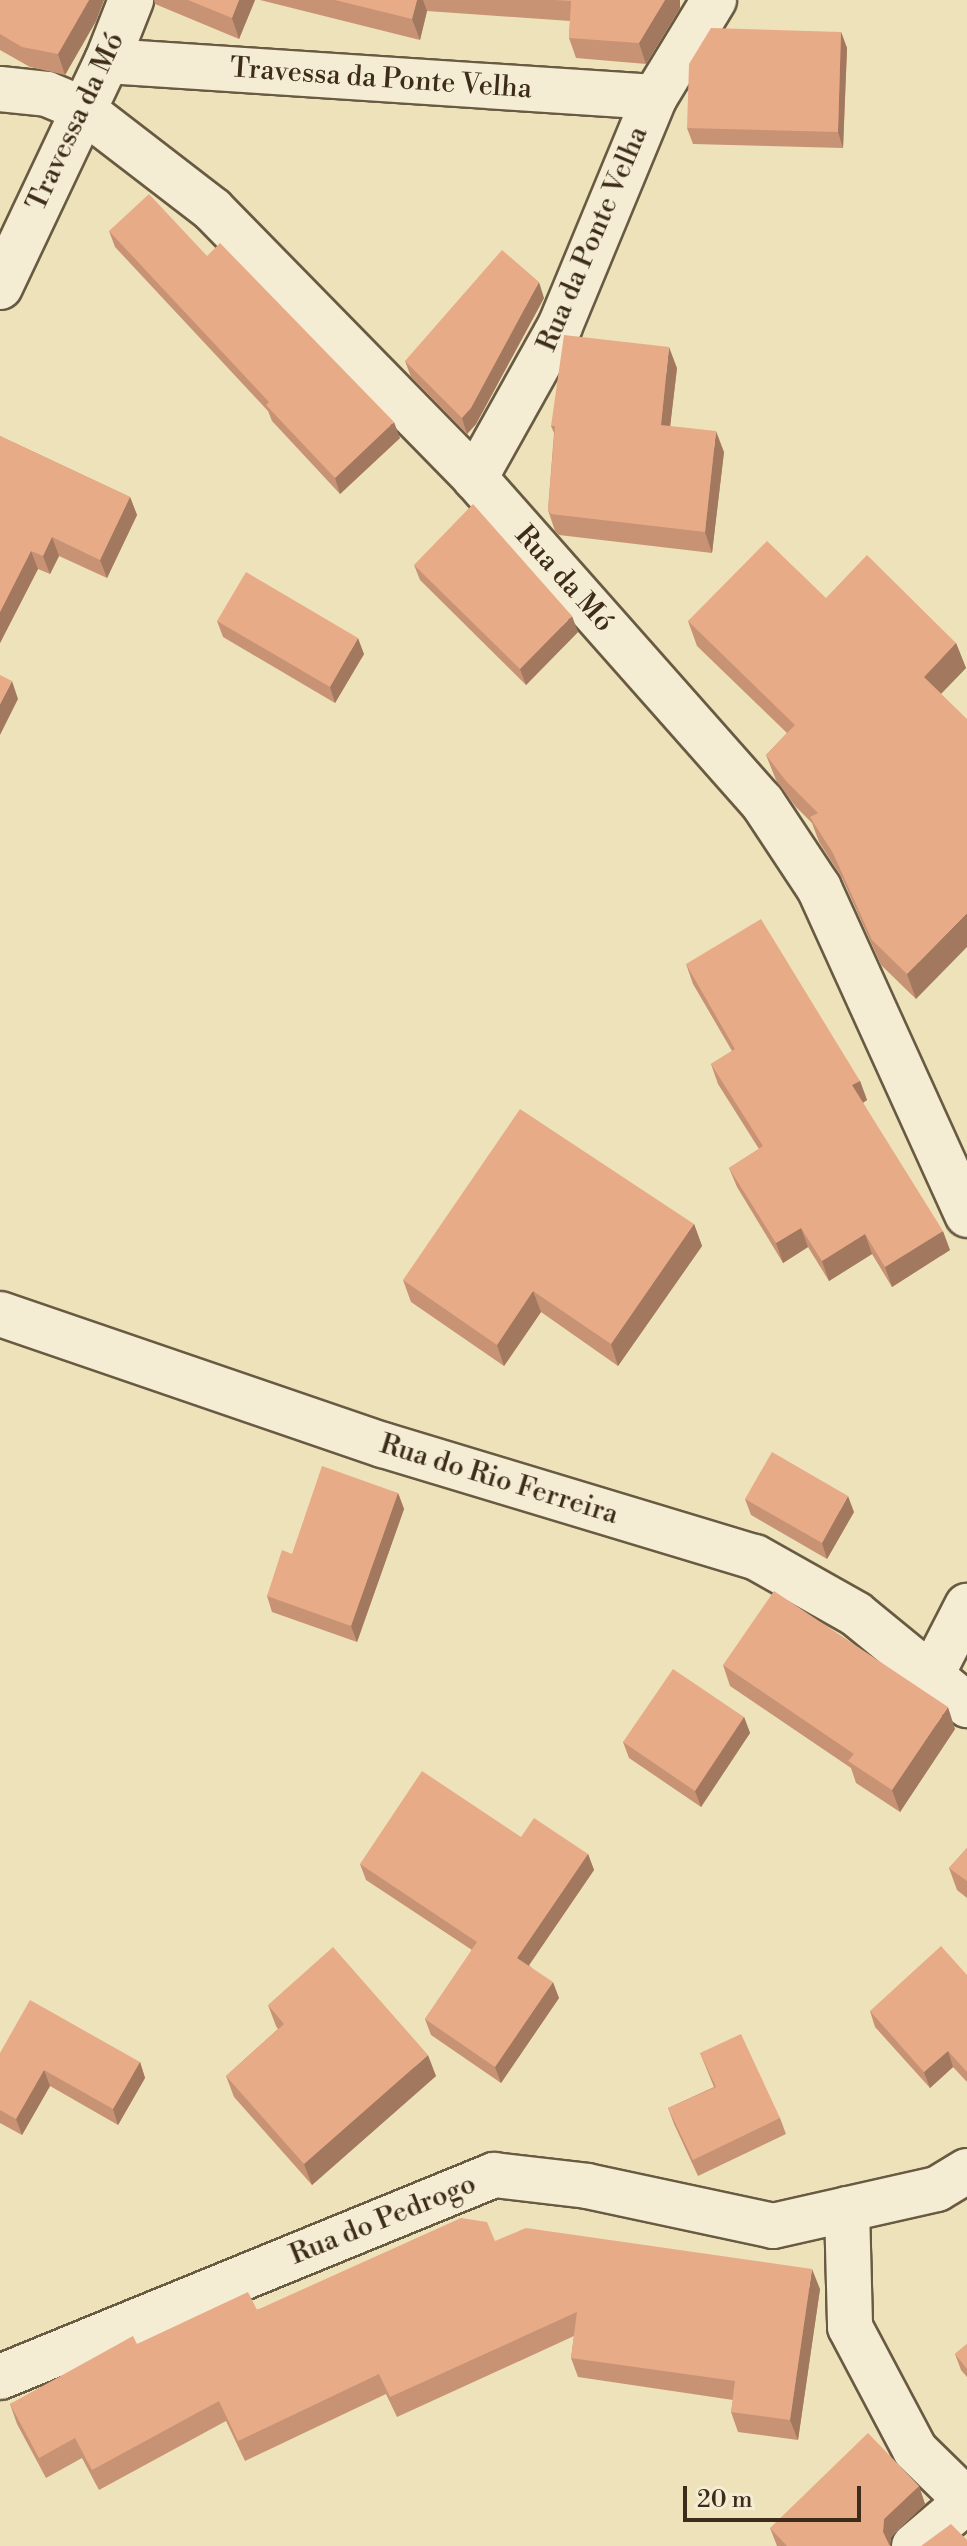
<!DOCTYPE html>
<meta charset="utf-8">
<style>
body{margin:0}
#map{position:relative;width:967px;height:2546px;overflow:hidden;background:#eee2bb;font-family:"Libre Bodoni",serif}
div>[style]{position:absolute}
.roads{filter:drop-shadow(2px 0 #695a42) drop-shadow(-2px 0 #695a42) drop-shadow(0 2px #695a42) drop-shadow(0 -2px #695a42)}
.minor>*{height:44px;margin:-22px;padding:0 22px;transform-origin:22px;border-radius:22px;background:#f4ecd3}
.wall>*{inset:0;background:#c89375}
.shaded-wall>*{inset:0;background:#a2785f}
.building>*{inset:0;background:#e8ab88}
span{translate:-50% -50%;white-space:nowrap;text-align:center;line-height:1.15;-webkit-text-stroke:6px #f4ecd3;paint-order:stroke}
.street-label{font-size:28px;color:#3d2c19}
.scale{position:absolute;left:683px;top:2486px;width:178px;height:36px;box-sizing:border-box;border:4px solid #3d2c19;border-top:0;padding-left:10px;font-size:24px;line-height:28px;white-space:nowrap;color:#3d2c19;-webkit-text-stroke:6px #f4ecd3;paint-order:stroke}
</style>
<div id="map">
<div class="roads">
<div class="minor">
<div style="left:107px;top:61px;width:549px;rotate:3.76deg"></div>
<div style="left:0;top:89px;width:47px;rotate:6.1deg"></div>
<div style="left:47px;top:94px;width:38px;rotate:23deg"></div>
<div style="left:82px;top:109px;width:165px;rotate:37.6deg"></div>
<div style="left:213px;top:210px;width:375px;rotate:45.6deg"></div>
<div style="left:475px;top:478px;width:433px;rotate:48.5deg"></div>
<div style="left:762px;top:802px;width:103px;rotate:56.5deg"></div>
<div style="left:819px;top:888px;width:359px;rotate:65.6deg"></div>
<div style="left:0;top:287px;width:250px;rotate:-64.7deg"></div>
<div style="left:107px;top:61px;width:66px;rotate:-68.5deg"></div>
<div style="left:475px;top:478px;width:174px;rotate:-60.8deg"></div>
<div style="left:560px;top:326px;width:248px;rotate:-67.5deg"></div>
<div style="left:655px;top:97px;width:114px;rotate:-58.7deg"></div>
<div style="left:0;top:1314px;width:405px;rotate:18.9deg"></div>
<div style="left:383px;top:1445px;width:388px;rotate:16.8deg"></div>
<div style="left:755px;top:1557px;width:116px;rotate:29.4deg"></div>
<div style="left:856px;top:1614px;width:144px;rotate:39.3deg"></div>
<div style="left:931px;top:1676px;width:79px;rotate:-62.8deg"></div>
<div style="left:847px;top:2209px;width:118px;rotate:88.5deg"></div>
<div style="left:850px;top:2327px;width:139px;rotate:62.1deg"></div>
<div style="left:915px;top:2450px;width:73px;rotate:44.4deg"></div>
<div style="left:0;top:2377px;width:534px;rotate:-22.24deg"></div>
<div style="left:494px;top:2175px;width:94px;rotate:6.7deg"></div>
<div style="left:587px;top:2186px;width:190px;rotate:12.1deg"></div>
<div style="left:773px;top:2226px;width:168px;rotate:-12.7deg"></div>
<div style="left:937px;top:2189px;width:35px;rotate:-31deg"></div>
<div style="left:914px;top:2546px;width:70px;rotate:-40.3deg"></div>
</div>
</div>
<div class="wall">
<div style="clip-path:polygon(0 0,104px 0,96px 21px,65px 75px,30px 67px,0 50px)"></div>
<div style="clip-path:polygon(154px 0,255px 0,239px 39px,155px 4px)"></div>
<div style="clip-path:polygon(260px 0,680px 0,680px 8px,646px 64px,576px 58px,569px 38px,570px 21px,427px 11px,420px 40px)"></div>
<div style="clip-path:polygon(841px 32px,847px 48px,843px 148px,693px 144px,687px 128px)"></div>
<div style="clip-path:polygon(109px 231px,207px 256px,400px 438px,340px 494px,272px 421px,268px 411px,115px 247px)"></div>
<div style="clip-path:polygon(544px 298px,476px 424px,467px 434px,411px 377px,405px 361px)"></div>
<div style="clip-path:polygon(677px 368px,670px 426px,724px 452px,712px 553px,559px 535px,555px 531px,548px 510px,554px 433px,551px 426px)"></div>
<div style="clip-path:polygon(0 436px,130px 497px,137px 515px,107px 578px,59px 556px,50px 574px,38px 569px,0 643px)"></div>
<div style="clip-path:polygon(414px 565px,578px 632px,526px 685px,420px 580px)"></div>
<div style="clip-path:polygon(826px 598px,956px 643px,966px 668px,941px 694px,916px 999px,881px 965px,842px 878px,819px 842px,812px 823px,795px 806px,776px 780px,766px 755px,787px 733px,697px 646px,688px 621px)"></div>
<div style="clip-path:polygon(217px 621px,364px 654px,335px 703px,223px 637px)"></div>
<div style="clip-path:polygon(686px 964px,860px 1081px,867px 1100px,863px 1103px,950px 1250px,892px 1287px,872px 1254px,829px 1281px,808px 1247px,783px 1263px,737px 1187px,729px 1168px,759px 1149px,718px 1084px,711px 1064px,732px 1051px,693px 984px)"></div>
<div style="clip-path:polygon(694px 1224px,702px 1246px,618px 1366px,541px 1312px,504px 1366px,411px 1302px,403px 1280px)"></div>
<div style="clip-path:polygon(398px 1493px,404px 1509px,357px 1642px,272px 1612px,267px 1596px,292px 1554px)"></div>
<div style="clip-path:polygon(745px 1499px,854px 1512px,827px 1559px,751px 1515px)"></div>
<div style="clip-path:polygon(723px 1665px,955px 1729px,900px 1812px,856px 1783px,851px 1768px,730px 1686px)"></div>
<div style="clip-path:polygon(744px 1717px,750px 1733px,701px 1807px,629px 1758px,623px 1742px)"></div>
<div style="clip-path:polygon(521px 1837px,588px 1854px,594px 1870px,529px 1965px,559px 1998px,501px 2083px,431px 2035px,425px 2019px,472px 1950px,366px 1880px,360px 1864px)"></div>
<div style="clip-path:polygon(967px 1848px,967px 1898px,957px 1890px,949px 1868px)"></div>
<div style="clip-path:polygon(967px 1975px,967px 2082px,953px 2067px,930px 2088px,875px 2027px,870px 2011px)"></div>
<div style="clip-path:polygon(268px 2005px,436px 2076px,312px 2185px,234px 2097px,226px 2076px,278px 2029px,276px 2026px)"></div>
<div style="clip-path:polygon(0 2053px,140px 2062px,145px 2078px,118px 2125px,50px 2086px,22px 2135px,0 2123px)"></div>
<div style="clip-path:polygon(700px 2053px,780px 2118px,786px 2134px,698px 2176px,674px 2124px,668px 2108px,714px 2087px)"></div>
<div style="clip-path:polygon(495px 2241px,820px 2289px,798px 2440px,738px 2432px,731px 2412px,733px 2400px,578px 2377px,571px 2358px,574px 2336px,397px 2417px,386px 2394px,245px 2461px,226px 2421px,99px 2490px,82px 2458px,46px 2478px,17px 2424px,10px 2404px,137px 2344px)"></div>
<div style="clip-path:polygon(967px 2344px,967px 2377px,961px 2370px,955px 2354px)"></div>
<div style="clip-path:polygon(919px 2486px,925px 2504px,891px 2537px,890px 2545px,891px 2546px,777px 2546px,770px 2528px)"></div>
</div>
<div class="shaded-wall">
<div style="clip-path:polygon(89px 0,104px 0,96px 21px,65px 75px,58px 54px)"></div>
<div style="clip-path:polygon(239px 0,255px 0,239px 39px,232px 18px)"></div>
<div style="clip-path:polygon(417px 0,423px 0,427px 11px,420px 40px,412px 19px)"></div>
<div style="clip-path:polygon(665px 0,680px 0,680px 8px,646px 64px,639px 43px)"></div>
<div style="clip-path:polygon(841px 32px,847px 48px,843px 148px,838px 132px)"></div>
<div style="clip-path:polygon(539px 282px,544px 298px,476px 424px,467px 434px,462px 418px)"></div>
<div style="clip-path:polygon(669px 347px,677px 368px,668px 445px,661px 425px)"></div>
<div style="clip-path:polygon(394px 422px,400px 438px,340px 494px,335px 478px)"></div>
<div style="clip-path:polygon(716px 431px,724px 452px,712px 553px,705px 532px)"></div>
<div style="clip-path:polygon(130px 497px,137px 515px,107px 578px,100px 560px)"></div>
<div style="clip-path:polygon(52px 537px,59px 556px,50px 574px,43px 556px)"></div>
<div style="clip-path:polygon(31px 551px,38px 569px,0 643px,0 612px)"></div>
<div style="clip-path:polygon(572px 616px,578px 632px,526px 685px,520px 669px)"></div>
<div style="clip-path:polygon(358px 638px,364px 654px,335px 703px,330px 687px)"></div>
<div style="clip-path:polygon(956px 643px,966px 668px,933px 702px,924px 677px)"></div>
<div style="clip-path:polygon(12px 681px,18px 699px,0 735px,0 704px)"></div>
<div style="clip-path:polygon(967px 913px,967px 947px,916px 999px,907px 974px)"></div>
<div style="clip-path:polygon(860px 1081px,867px 1100px,859px 1105px,852px 1085px)"></div>
<div style="clip-path:polygon(694px 1224px,702px 1246px,618px 1366px,611px 1344px)"></div>
<div style="clip-path:polygon(801px 1228px,808px 1247px,783px 1263px,776px 1243px)"></div>
<div style="clip-path:polygon(943px 1231px,950px 1250px,892px 1287px,885px 1267px)"></div>
<div style="clip-path:polygon(865px 1234px,872px 1254px,829px 1281px,822px 1261px)"></div>
<div style="clip-path:polygon(533px 1291px,541px 1312px,504px 1366px,497px 1345px)"></div>
<div style="clip-path:polygon(398px 1493px,404px 1509px,357px 1642px,351px 1626px)"></div>
<div style="clip-path:polygon(848px 1496px,854px 1512px,827px 1559px,822px 1543px)"></div>
<div style="clip-path:polygon(948px 1707px,955px 1729px,900px 1812px,892px 1790px)"></div>
<div style="clip-path:polygon(744px 1717px,750px 1733px,701px 1807px,695px 1791px)"></div>
<div style="clip-path:polygon(588px 1854px,594px 1870px,523px 1974px,517px 1958px)"></div>
<div style="clip-path:polygon(553px 1982px,559px 1998px,501px 2083px,495px 2067px)"></div>
<div style="clip-path:polygon(948px 2051px,953px 2067px,930px 2088px,924px 2072px)"></div>
<div style="clip-path:polygon(428px 2055px,436px 2076px,312px 2185px,304px 2164px)"></div>
<div style="clip-path:polygon(140px 2062px,145px 2078px,118px 2125px,113px 2109px)"></div>
<div style="clip-path:polygon(44px 2070px,50px 2086px,22px 2135px,16px 2119px)"></div>
<div style="clip-path:polygon(812px 2269px,820px 2289px,798px 2440px,790px 2420px)"></div>
<div style="clip-path:polygon(919px 2486px,925px 2504px,891px 2537px,890px 2546px,883px 2532px,884px 2519px)"></div>
</div>
<div class="building">
<div style="clip-path:polygon(0 0,89px 0,58px 54px,22px 47px,0 34px)"></div>
<div style="clip-path:polygon(188px 0,239px 0,232px 18px)"></div>
<div style="clip-path:polygon(335px 0,417px 0,412px 19px)"></div>
<div style="clip-path:polygon(555px 0,665px 0,639px 43px,569px 38px,571px 1px)"></div>
<div style="clip-path:polygon(711px 28px,841px 32px,838px 132px,687px 128px,689px 64px)"></div>
<div style="clip-path:polygon(149px 194px,207px 256px,220px 243px,394px 422px,335px 478px,266px 405px,269px 402px,109px 231px)"></div>
<div style="clip-path:polygon(502px 250px,539px 282px,471px 408px,462px 418px,405px 361px)"></div>
<div style="clip-path:polygon(564px 335px,669px 347px,661px 425px,716px 431px,705px 532px,551px 514px,548px 510px,555px 426px,551px 426px)"></div>
<div style="clip-path:polygon(0 436px,130px 497px,100px 560px,52px 537px,43px 556px,31px 551px,0 612px)"></div>
<div style="clip-path:polygon(473px 504px,572px 616px,520px 669px,414px 565px)"></div>
<div style="clip-path:polygon(767px 541px,826px 598px,867px 555px,956px 643px,924px 677px,967px 719px,967px 913px,907px 974px,872px 940px,833px 853px,810px 817px,818px 813px,786px 781px,766px 755px,795px 725px,688px 621px)"></div>
<div style="clip-path:polygon(246px 572px,358px 638px,330px 687px,217px 621px)"></div>
<div style="clip-path:polygon(0 675px,12px 681px,0 704px)"></div>
<div style="clip-path:polygon(761px 919px,860px 1081px,852px 1085px,943px 1231px,885px 1267px,865px 1234px,822px 1261px,801px 1228px,776px 1243px,729px 1168px,763px 1146px,711px 1064px,735px 1049px,686px 964px)"></div>
<div style="clip-path:polygon(520px 1109px,694px 1224px,611px 1344px,533px 1291px,497px 1345px,403px 1280px)"></div>
<div style="clip-path:polygon(772px 1452px,848px 1496px,822px 1543px,745px 1499px)"></div>
<div style="clip-path:polygon(322px 1466px,398px 1493px,351px 1626px,267px 1596px,282px 1550px,292px 1554px)"></div>
<div style="clip-path:polygon(774px 1591px,948px 1707px,892px 1790px,848px 1761px,854px 1754px,723px 1665px)"></div>
<div style="clip-path:polygon(673px 1669px,744px 1717px,695px 1791px,623px 1742px)"></div>
<div style="clip-path:polygon(422px 1771px,521px 1837px,534px 1818px,588px 1854px,517px 1958px,553px 1982px,495px 2067px,425px 2019px,477px 1942px,360px 1864px)"></div>
<div style="clip-path:polygon(967px 1848px,967px 1881px,949px 1868px)"></div>
<div style="clip-path:polygon(941px 1946px,967px 1975px,967px 2072px,948px 2051px,924px 2072px,870px 2011px)"></div>
<div style="clip-path:polygon(333px 1947px,428px 2055px,304px 2164px,226px 2076px,284px 2024px,268px 2005px)"></div>
<div style="clip-path:polygon(30px 2000px,140px 2062px,113px 2109px,44px 2070px,16px 2119px,0 2110px,0 2053px)"></div>
<div style="clip-path:polygon(741px 2034px,780px 2118px,693px 2160px,668px 2108px,716px 2087px,700px 2053px)"></div>
<div style="clip-path:polygon(461px 2218px,487px 2222px,495px 2241px,526px 2228px,812px 2269px,790px 2420px,731px 2412px,735px 2381px,571px 2358px,577px 2312px,390px 2397px,379px 2374px,238px 2441px,219px 2401px,92px 2470px,75px 2438px,39px 2458px,10px 2404px,133px 2336px,137px 2344px,248px 2292px,257px 2310px)"></div>
<div style="clip-path:polygon(967px 2344px,967px 2369px,955px 2354px)"></div>
<div style="clip-path:polygon(868px 2433px,919px 2486px,884px 2519px,883px 2532px,889px 2545px,891px 2546px,787px 2546px,770px 2528px)"></div>
<div style="clip-path:polygon(951px 2524px,967px 2540px,967px 2546px,921px 2546px)"></div>
</div>
<div class="street-label">
<span style="left:381px;top:79px;rotate:4deg">Travessa da Ponte Velha</span>
<span style="left:76px;top:122px;rotate:-65deg">Travessa da Mó</span>
<span style="left:593px;top:239px;rotate:-67deg">Rua da Ponte Velha</span>
<span style="left:564px;top:579px;rotate:48deg">Rua da Mó</span>
<span style="left:499px;top:1480px;rotate:17deg">Rua do Rio Ferreira</span>
<span style="left:383px;top:2220px;rotate:-22deg">Rua do Pedrogo</span>
</div>
<div class="scale">20 m</div>
</div>
